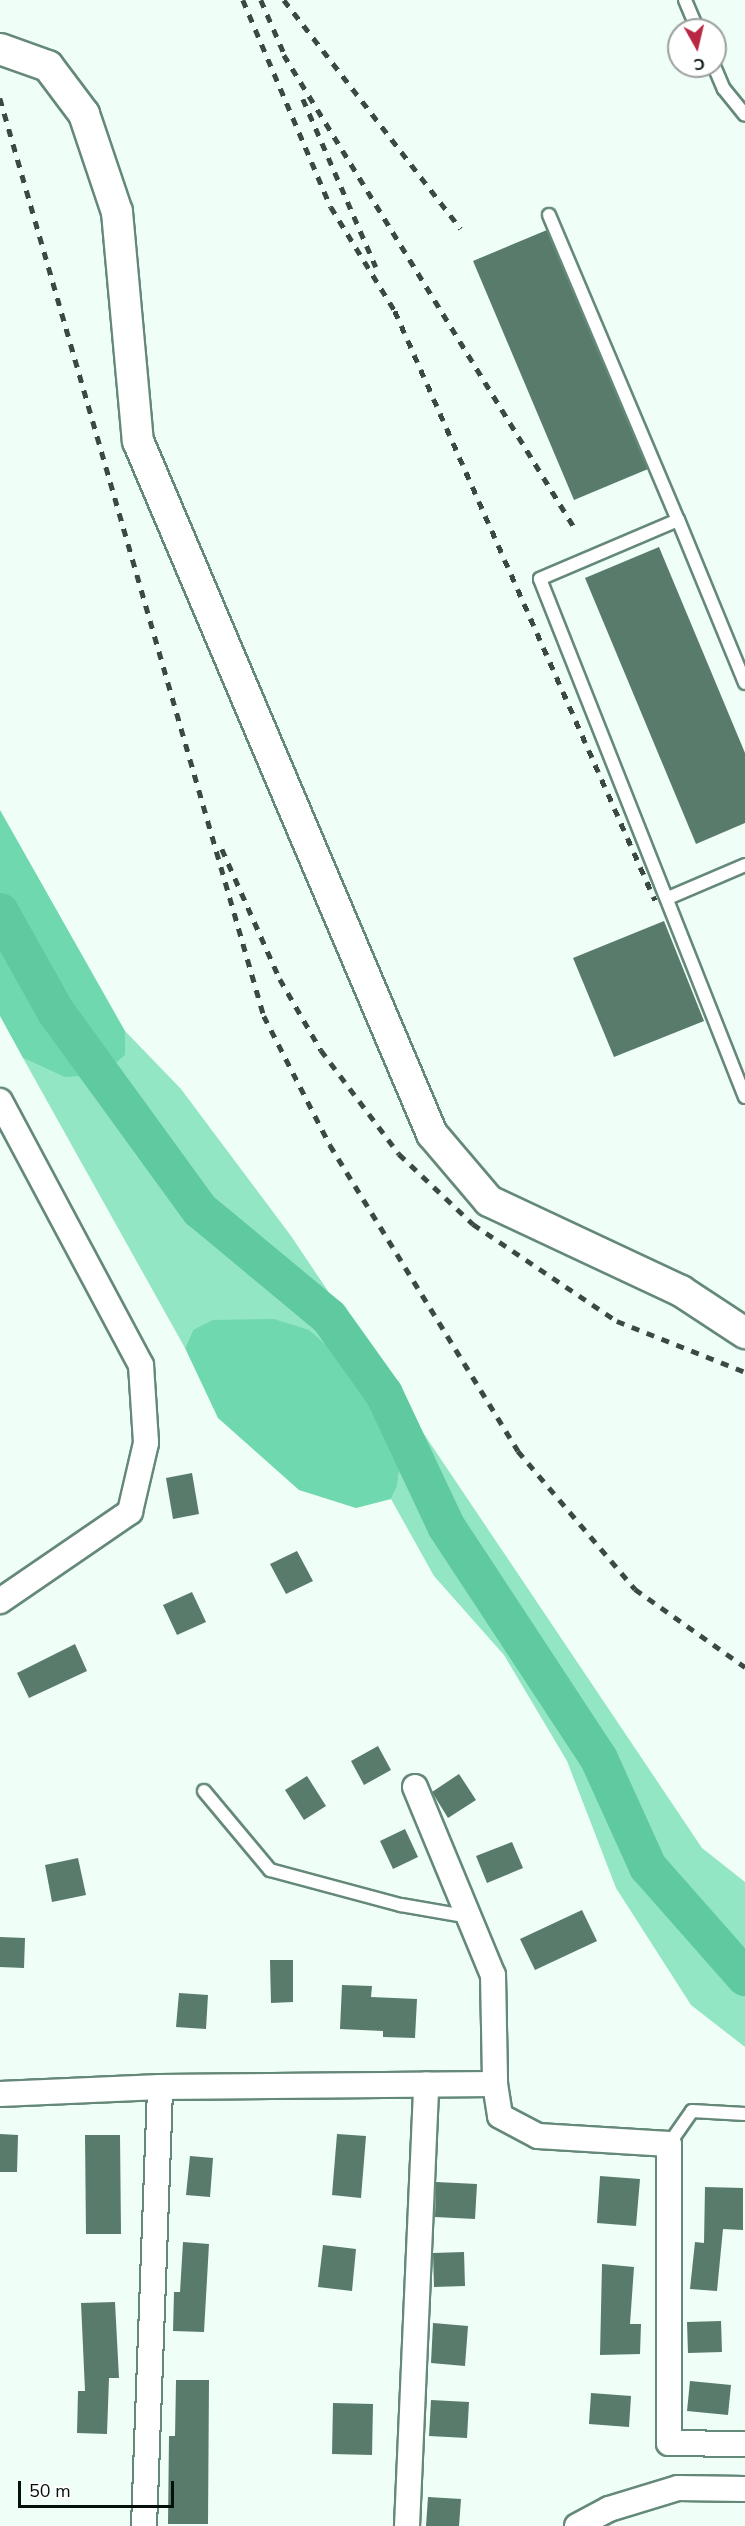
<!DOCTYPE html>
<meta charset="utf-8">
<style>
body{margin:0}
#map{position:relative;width:745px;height:2526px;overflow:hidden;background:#effef7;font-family:"Nunito Sans",sans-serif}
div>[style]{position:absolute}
.green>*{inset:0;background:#92e6c3}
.forest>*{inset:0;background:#6fd8ae}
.river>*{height:38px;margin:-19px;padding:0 19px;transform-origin:19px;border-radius:19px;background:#5fc9a0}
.building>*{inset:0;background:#587b6c}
.roads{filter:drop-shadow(2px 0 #658979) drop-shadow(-2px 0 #658979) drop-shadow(0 2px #658979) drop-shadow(0 -2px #658979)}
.service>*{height:12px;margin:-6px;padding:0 6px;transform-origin:6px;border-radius:6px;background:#fff}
.minor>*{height:24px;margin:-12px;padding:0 12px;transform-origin:12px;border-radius:12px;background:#fff}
.tertiary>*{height:30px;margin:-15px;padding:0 15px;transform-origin:15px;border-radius:15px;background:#fff}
.rail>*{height:4.5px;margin-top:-2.25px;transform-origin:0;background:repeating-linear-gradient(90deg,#3b4942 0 8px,transparent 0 16px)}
span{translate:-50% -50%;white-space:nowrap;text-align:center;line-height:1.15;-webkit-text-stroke:4.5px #fff;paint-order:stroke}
.north{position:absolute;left:667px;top:18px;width:60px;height:60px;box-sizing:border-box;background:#fff;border:2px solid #9ba09d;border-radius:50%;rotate:172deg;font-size:16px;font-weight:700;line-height:24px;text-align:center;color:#04110b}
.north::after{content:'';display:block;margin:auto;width:21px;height:27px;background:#b82744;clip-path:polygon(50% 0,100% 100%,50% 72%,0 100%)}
.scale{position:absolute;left:18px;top:2481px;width:156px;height:27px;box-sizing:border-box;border:3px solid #04110b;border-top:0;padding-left:8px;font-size:18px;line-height:21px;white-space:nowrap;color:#04110b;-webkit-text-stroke:4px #fff;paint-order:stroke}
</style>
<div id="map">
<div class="green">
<div style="clip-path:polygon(125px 1031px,181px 1089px,291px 1236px,702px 1848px,745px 1882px,745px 2047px,691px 2005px,616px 1888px,567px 1761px,504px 1655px,434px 1576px,391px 1499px,397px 1487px,401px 1458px,386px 1423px,193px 1330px,185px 1348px,23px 1058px,64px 1077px,125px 1055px)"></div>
</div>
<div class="forest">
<div style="clip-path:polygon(0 810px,125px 1031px,125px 1055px,101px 1075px,64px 1077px,23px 1058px,0 1016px)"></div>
<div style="clip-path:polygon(274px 1319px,309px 1330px,349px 1365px,386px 1423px,401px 1458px,397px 1487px,391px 1499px,356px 1508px,299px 1490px,218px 1418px,185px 1348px,193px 1330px,213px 1320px)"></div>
</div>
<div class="river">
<div style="left:0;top:912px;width:115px;rotate:60.8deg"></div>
<div style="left:56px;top:1012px;width:245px;rotate:54deg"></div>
<div style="left:200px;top:1210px;width:168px;rotate:39.7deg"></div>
<div style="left:329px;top:1317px;width:95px;rotate:54.5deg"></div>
<div style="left:384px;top:1394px;width:146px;rotate:64.8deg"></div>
<div style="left:446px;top:1526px;width:279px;rotate:56.7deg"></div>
<div style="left:599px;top:1759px;width:119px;rotate:65.6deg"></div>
<div style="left:648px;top:1867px;width:147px;rotate:48.6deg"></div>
</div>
<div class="building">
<div style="clip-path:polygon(547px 230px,648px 469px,574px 500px,473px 261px)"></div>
<div style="clip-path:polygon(659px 547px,745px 753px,745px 823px,696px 844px,585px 578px)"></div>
<div style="clip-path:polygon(664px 921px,704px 1021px,614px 1057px,573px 958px)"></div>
<div style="clip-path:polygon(192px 1473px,199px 1514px,173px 1519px,166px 1478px)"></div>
<div style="clip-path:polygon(297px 1551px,313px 1581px,286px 1594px,270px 1564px)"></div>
<div style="clip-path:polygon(192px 1592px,206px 1622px,177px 1635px,163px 1605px)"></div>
<div style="clip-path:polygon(75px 1644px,87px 1671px,29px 1698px,17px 1673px)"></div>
<div style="clip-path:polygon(378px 1746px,391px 1770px,364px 1785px,351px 1761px)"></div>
<div style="clip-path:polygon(459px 1774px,476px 1800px,448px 1818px,432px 1792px)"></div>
<div style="clip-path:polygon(307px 1776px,326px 1806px,304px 1820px,285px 1790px)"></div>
<div style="clip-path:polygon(405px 1829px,418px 1857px,393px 1869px,380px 1841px)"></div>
<div style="clip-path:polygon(512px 1842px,523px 1868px,487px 1883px,476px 1856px)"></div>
<div style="clip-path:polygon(78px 1858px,86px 1895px,52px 1902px,45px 1865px)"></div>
<div style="clip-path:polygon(582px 1910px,597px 1941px,535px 1970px,520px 1939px)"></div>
<div style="clip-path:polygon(0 1937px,25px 1938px,24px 1968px,0 1967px)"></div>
<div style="clip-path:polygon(270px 1960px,293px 1960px,293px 2002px,271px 2003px)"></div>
<div style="clip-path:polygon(342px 1985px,372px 1986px,371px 1997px,417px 1999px,415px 2038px,383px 2037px,383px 2031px,340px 2029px)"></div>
<div style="clip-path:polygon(179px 1993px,208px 1995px,206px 2029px,176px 2027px)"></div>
<div style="clip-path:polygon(0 2134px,18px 2135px,17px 2172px,0 2172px)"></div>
<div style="clip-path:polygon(337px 2134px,366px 2136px,361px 2198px,332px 2195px)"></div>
<div style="clip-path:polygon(85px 2135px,120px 2135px,121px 2234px,86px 2234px)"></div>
<div style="clip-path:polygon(190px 2156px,213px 2158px,210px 2197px,186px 2195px)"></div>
<div style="clip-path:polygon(600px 2176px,640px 2179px,636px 2226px,597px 2223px)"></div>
<div style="clip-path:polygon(436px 2182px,477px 2184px,475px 2219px,435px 2217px)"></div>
<div style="clip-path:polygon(705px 2187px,743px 2188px,743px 2230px,723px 2229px,717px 2291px,690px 2289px,695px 2242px,704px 2243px)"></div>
<div style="clip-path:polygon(183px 2242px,209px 2244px,204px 2332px,173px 2331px,174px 2292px,180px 2292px)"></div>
<div style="clip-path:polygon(323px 2245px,356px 2249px,352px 2291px,318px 2287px)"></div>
<div style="clip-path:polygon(464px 2252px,465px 2286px,434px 2287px,433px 2253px)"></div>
<div style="clip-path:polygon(602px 2264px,634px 2267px,630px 2324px,641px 2324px,640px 2354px,600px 2355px)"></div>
<div style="clip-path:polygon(115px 2302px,119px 2378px,109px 2378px,107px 2434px,77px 2433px,78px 2391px,85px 2391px,81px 2303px)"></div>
<div style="clip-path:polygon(721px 2321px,722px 2352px,688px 2353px,687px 2322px)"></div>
<div style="clip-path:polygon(433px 2323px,468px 2326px,465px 2366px,431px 2363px)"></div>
<div style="clip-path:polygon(176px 2380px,209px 2380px,208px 2524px,168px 2524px,169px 2436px,175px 2436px)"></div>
<div style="clip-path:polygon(690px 2381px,731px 2385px,728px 2415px,687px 2411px)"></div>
<div style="clip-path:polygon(591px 2393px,631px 2396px,629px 2427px,589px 2424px)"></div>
<div style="clip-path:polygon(431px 2400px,469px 2402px,467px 2438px,429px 2436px)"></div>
<div style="clip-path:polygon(333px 2403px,373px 2404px,372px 2455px,332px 2454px)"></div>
<div style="clip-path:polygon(428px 2497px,461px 2499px,459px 2526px,426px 2526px)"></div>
</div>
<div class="roads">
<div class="service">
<div style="left:685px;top:0;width:33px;rotate:67deg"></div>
<div style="left:714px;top:66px;width:25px;rotate:67deg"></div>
<div style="left:724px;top:89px;width:33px;rotate:51deg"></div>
<div style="left:549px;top:215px;width:331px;rotate:67.1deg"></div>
<div style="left:745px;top:683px;width:176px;rotate:-112.3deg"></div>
<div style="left:678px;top:520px;width:150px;rotate:156.9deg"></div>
<div style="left:540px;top:579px;width:557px;rotate:68.41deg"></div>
<div style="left:668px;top:898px;width:84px;rotate:-23.2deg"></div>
<div style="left:204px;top:1791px;width:103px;rotate:50.1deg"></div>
<div style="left:270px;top:1870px;width:136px;rotate:15deg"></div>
<div style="left:401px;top:1905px;width:70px;rotate:9.9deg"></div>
<div style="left:669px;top:2144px;width:40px;rotate:-55.1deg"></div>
<div style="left:692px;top:2111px;width:53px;rotate:3.2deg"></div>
</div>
<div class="minor">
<div style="left:0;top:1101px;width:299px;rotate:61.9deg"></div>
<div style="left:141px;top:1365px;width:78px;rotate:86.3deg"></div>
<div style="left:146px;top:1443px;width:71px;rotate:103.1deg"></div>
<div style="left:130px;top:1512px;width:158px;rotate:145.6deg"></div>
<div style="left:415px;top:1787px;width:204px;rotate:67.5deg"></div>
<div style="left:493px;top:1975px;width:109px;rotate:88.9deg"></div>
<div style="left:0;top:2094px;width:160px;rotate:-2.5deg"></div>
<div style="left:160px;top:2087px;width:335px;rotate:-0.5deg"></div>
<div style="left:495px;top:2084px;width:32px;rotate:81deg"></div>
<div style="left:500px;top:2116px;width:43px;rotate:27.8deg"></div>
<div style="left:538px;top:2136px;width:131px;rotate:3.5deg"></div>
<div style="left:669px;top:2144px;width:299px;rotate:90deg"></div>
<div style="left:669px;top:2443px;width:76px;rotate:0.8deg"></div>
<div style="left:144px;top:2526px;width:439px;rotate:-87.9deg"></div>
<div style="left:407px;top:2526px;width:442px;rotate:-87.5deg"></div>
<div style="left:577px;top:2526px;width:36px;rotate:-28deg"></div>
<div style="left:609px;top:2509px;width:72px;rotate:-16.9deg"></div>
<div style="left:678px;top:2488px;width:67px;rotate:0.9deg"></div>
</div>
<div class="tertiary">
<div style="left:0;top:49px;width:51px;rotate:19.5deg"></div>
<div style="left:48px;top:66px;width:60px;rotate:53.1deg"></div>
<div style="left:84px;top:114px;width:103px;rotate:71.4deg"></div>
<div style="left:117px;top:212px;width:230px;rotate:84.8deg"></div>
<div style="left:138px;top:441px;width:753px;rotate:67.01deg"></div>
<div style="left:432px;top:1134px;width:88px;rotate:49.6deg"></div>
<div style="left:489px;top:1201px;width:212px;rotate:25.1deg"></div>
<div style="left:681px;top:1291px;width:77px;rotate:33.3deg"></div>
</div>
</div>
<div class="rail">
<div style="left:243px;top:0;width:225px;rotate:67deg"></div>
<div style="left:331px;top:207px;width:122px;rotate:58.4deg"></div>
<div style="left:395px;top:311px;width:644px;rotate:66.18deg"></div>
<div style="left:261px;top:0;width:65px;rotate:66.6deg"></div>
<div style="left:284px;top:0;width:289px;rotate:52.3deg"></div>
<div style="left:284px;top:55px;width:554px;rotate:58.43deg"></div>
<div style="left:0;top:98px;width:955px;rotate:73.96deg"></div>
<div style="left:264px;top:1016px;width:145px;rotate:62.9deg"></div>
<div style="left:330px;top:1145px;width:359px;rotate:58.4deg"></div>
<div style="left:518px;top:1451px;width:181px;rotate:49.7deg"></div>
<div style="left:635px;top:1589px;width:135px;rotate:35.3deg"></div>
<div style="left:303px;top:99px;width:183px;rotate:66.5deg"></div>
<div style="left:222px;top:849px;width:142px;rotate:66deg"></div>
<div style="left:280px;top:979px;width:82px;rotate:60deg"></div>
<div style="left:321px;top:1050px;width:130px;rotate:53.1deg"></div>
<div style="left:399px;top:1154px;width:102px;rotate:43.4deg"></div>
<div style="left:473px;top:1224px;width:174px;rotate:34deg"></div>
<div style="left:617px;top:1321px;width:138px;rotate:21.7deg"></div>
</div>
<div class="north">С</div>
<div class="scale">50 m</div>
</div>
